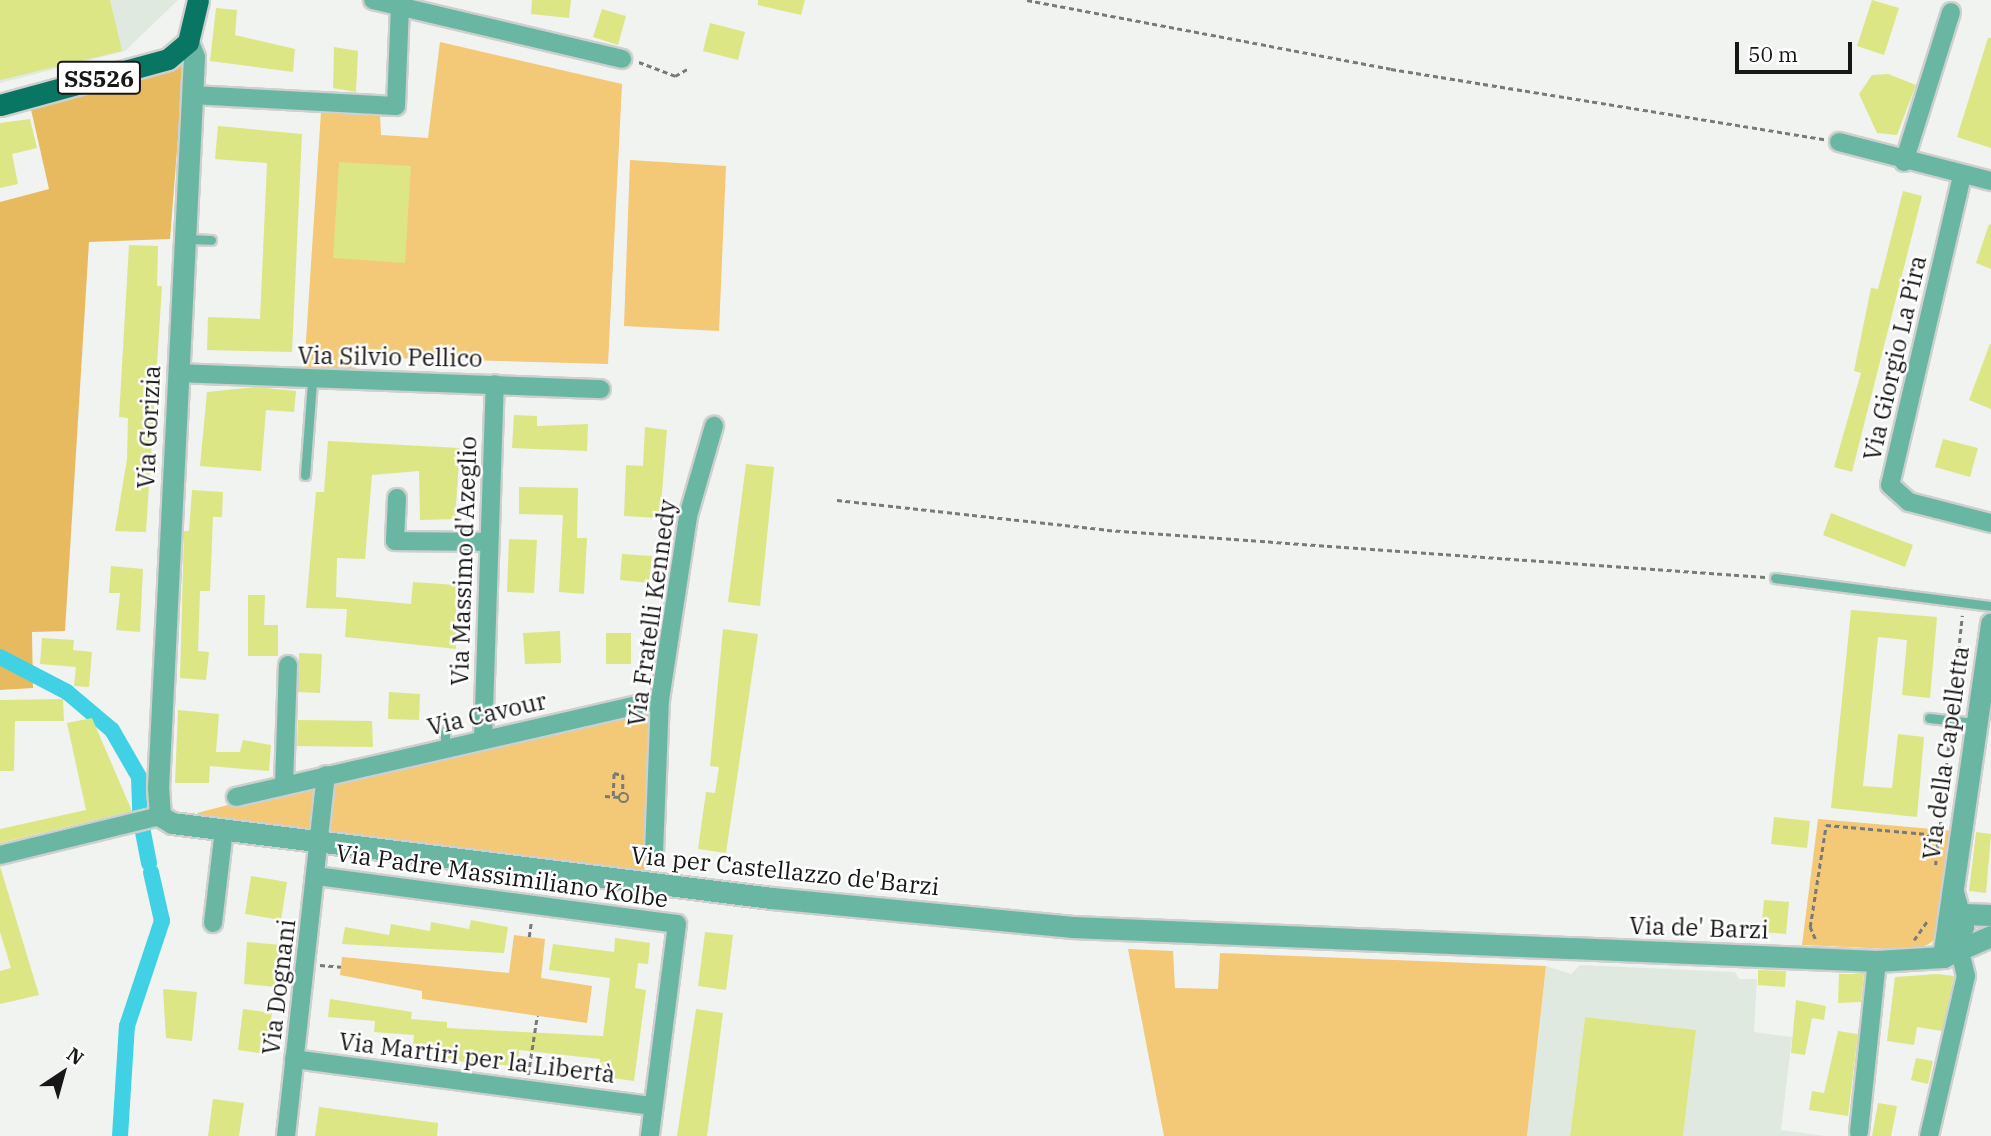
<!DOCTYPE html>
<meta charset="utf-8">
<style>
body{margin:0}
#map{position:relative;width:1991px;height:1136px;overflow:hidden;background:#f0f3f0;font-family:"IBM Plex Serif",serif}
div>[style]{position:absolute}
.built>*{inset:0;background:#e0e9e0}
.green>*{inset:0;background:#f3c876}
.forest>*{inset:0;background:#e8ba5f}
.canal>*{height:16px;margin:-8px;padding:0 8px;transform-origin:8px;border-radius:8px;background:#40d2e4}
.building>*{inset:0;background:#dce685}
.path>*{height:2.5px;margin-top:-1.25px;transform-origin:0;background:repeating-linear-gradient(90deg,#787a78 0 5px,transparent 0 8.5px)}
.path>.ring{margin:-1.25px;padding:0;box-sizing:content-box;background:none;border:2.5px solid #787a78;border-radius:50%}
.roads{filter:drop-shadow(2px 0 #cdd0cd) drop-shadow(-2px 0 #cdd0cd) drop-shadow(0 2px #cdd0cd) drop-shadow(0 -2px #cdd0cd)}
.service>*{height:9px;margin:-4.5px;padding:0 4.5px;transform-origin:4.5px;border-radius:4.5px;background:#69b6a3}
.minor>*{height:18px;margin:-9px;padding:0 9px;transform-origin:9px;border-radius:9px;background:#69b6a3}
.tertiary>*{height:21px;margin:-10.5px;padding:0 10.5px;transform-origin:10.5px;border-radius:10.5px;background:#69b6a3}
.primary>*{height:21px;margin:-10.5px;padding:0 10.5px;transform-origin:10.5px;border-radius:10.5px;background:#097663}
span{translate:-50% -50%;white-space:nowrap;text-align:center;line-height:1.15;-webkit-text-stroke:5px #fff;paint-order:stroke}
.shield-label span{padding:2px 5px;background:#fff;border:2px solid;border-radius:5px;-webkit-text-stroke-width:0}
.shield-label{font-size:23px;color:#161716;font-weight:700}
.street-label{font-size:24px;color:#161716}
.north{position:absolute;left:28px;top:1038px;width:70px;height:70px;-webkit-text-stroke:5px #fff;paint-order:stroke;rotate:36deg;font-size:19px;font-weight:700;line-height:28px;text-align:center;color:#161716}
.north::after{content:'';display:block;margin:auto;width:24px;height:32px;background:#161716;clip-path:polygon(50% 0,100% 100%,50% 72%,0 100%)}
.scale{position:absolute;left:1735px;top:42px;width:117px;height:32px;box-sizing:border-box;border:4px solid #161716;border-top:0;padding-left:9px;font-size:21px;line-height:24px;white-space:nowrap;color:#161716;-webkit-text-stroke:5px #fff;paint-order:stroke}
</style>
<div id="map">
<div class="built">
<div style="clip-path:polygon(0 0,178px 0,125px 51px,0 83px)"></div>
<div style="clip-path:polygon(1580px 965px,1735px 972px,1739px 979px,1757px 979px,1754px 1032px,1792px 1037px,1781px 1130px,1825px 1136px,1683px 1136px,1696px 1030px,1585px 1017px,1570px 1136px,1527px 1136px,1546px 966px,1571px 974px)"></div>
</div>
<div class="green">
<div style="clip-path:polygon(440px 42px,622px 84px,608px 364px,356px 357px,355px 373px,304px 371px,321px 112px,380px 115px,381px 135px,428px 138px)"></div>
<div style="clip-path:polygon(630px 160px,726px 166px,719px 331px,624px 326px)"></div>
<div style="clip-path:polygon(657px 705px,644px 874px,329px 836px,331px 778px)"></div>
<div style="clip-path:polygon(321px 781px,319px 835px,208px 820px,197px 813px)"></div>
<div style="clip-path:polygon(1818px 819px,1955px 831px,1939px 935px,1929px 944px,1915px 950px,1802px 945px)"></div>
<div style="clip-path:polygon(514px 935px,545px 939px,541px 978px,592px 986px,587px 1023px,422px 999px,422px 991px,340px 975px,342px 957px,509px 973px)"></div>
<div style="clip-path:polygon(1128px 949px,1173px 951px,1175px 988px,1218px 989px,1220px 953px,1546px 966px,1527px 1136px,1164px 1136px)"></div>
</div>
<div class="forest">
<div style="clip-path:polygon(184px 62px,170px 239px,89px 242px,65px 631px,32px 632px,33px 688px,0 690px,0 202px,49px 189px,30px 105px)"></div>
</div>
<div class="canal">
<div style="left:0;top:657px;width:76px;rotate:27.6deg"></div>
<div style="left:67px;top:692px;width:59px;rotate:40.2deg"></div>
<div style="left:112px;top:730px;width:54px;rotate:60.1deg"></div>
<div style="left:139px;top:777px;width:34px;rotate:88deg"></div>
<div style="left:142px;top:827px;width:37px;rotate:79deg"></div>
<div style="left:120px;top:1136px;width:110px;rotate:-86.4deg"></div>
<div style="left:127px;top:1026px;width:111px;rotate:-71.6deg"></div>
<div style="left:162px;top:921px;width:50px;rotate:-102.7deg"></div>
</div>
<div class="building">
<div style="clip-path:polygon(0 0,110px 0,122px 51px,0 80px)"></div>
<div style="clip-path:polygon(532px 0,571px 0,569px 18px,531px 14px)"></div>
<div style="clip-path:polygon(758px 0,805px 0,801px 15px,758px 5px)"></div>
<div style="clip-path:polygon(1872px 0,1899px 8px,1884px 55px,1857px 46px)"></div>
<div style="clip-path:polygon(216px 8px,237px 10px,235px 35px,295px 49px,293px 72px,210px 61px)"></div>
<div style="clip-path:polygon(602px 9px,626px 16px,618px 45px,593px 37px)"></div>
<div style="clip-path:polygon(710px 23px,745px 32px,738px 60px,703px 51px)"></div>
<div style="clip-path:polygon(1988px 38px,1991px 38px,1991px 148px,1957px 137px)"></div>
<div style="clip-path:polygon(334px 47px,358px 51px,356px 92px,333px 88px)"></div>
<div style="clip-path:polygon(1888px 74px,1916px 85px,1897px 135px,1877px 133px,1859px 94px,1872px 75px)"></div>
<div style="clip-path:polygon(30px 119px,37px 148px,12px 154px,18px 184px,0 188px,0 123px)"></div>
<div style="clip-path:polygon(218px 126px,302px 134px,292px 352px,207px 350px,208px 317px,260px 319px,267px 163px,215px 159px)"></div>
<div style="clip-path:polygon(339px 162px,411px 166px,405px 263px,333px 258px)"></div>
<div style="clip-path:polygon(1903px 191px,1922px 196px,1852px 472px,1834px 467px,1861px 373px,1854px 371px,1871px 288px,1878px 289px)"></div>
<div style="clip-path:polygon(1989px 224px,1991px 225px,1991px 269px,1976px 263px)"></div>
<div style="clip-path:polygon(129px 245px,158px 246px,157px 286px,162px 286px,146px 532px,115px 531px,127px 459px,128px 418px,119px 417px)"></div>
<div style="clip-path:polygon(1990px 344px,1991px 344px,1991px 409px,1969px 400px)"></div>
<div style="clip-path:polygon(255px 387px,296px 391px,294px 412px,266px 410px,261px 471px,200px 466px,207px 392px)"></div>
<div style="clip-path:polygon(514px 415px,537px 416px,537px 426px,588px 424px,587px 451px,512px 448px)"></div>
<div style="clip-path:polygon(645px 427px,667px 430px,660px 518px,624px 516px,626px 465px,643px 466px)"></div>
<div style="clip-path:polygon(1943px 439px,1978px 448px,1970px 477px,1935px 467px)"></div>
<div style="clip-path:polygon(328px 441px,460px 448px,455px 519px,420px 520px,419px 471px,372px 475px,365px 559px,337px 558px,336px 597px,411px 604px,413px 582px,456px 585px,456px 649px,345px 637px,347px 609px,306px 608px,316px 492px,324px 492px)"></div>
<div style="clip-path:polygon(746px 464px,774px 467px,760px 606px,728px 602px)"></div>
<div style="clip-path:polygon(519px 487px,578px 488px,577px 538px,587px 538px,584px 594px,559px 592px,563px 515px,519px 514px)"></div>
<div style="clip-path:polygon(192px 490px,223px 492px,222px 517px,213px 517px,210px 591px,200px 591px,198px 651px,209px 652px,206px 680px,180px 678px,184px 531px,189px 531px)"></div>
<div style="clip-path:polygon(1831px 513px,1913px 545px,1905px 567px,1823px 535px)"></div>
<div style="clip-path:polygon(509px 539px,537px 540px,534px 593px,507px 592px)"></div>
<div style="clip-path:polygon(622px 554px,652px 556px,649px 583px,620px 580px)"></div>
<div style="clip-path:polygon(111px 566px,143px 569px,140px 632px,116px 630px,120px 593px,109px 593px)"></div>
<div style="clip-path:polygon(248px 595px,265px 595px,264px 625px,278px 625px,278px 656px,248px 656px)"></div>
<div style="clip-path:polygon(1851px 610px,1937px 617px,1930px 698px,1902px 695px,1907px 640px,1878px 637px,1863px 786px,1892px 788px,1898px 734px,1924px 737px,1917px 817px,1831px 808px)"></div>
<div style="clip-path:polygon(723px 629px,758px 634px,726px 853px,698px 849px,706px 792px,715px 793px,719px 767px,710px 766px)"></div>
<div style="clip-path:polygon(560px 631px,561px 663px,525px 664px,523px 633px)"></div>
<div style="clip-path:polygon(606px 633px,631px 633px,631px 664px,606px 664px)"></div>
<div style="clip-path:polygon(42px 638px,74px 640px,73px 650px,92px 652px,89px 687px,74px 686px,76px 667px,40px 664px)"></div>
<div style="clip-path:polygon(299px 653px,322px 654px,320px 693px,298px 692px)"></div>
<div style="clip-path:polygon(389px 692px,420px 694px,419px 720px,388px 719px)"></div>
<div style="clip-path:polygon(63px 699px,64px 721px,15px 721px,14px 771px,0 771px,0 700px)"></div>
<div style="clip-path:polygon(178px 710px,219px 714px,216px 752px,240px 752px,243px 740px,271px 745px,269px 771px,210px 766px,209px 783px,175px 783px)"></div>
<div style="clip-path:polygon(92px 718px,132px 811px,0 843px,0 829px,86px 810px,67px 723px)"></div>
<div style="clip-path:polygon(298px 720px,372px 721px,373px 747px,297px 746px)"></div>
<div style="clip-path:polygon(1774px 817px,1810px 821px,1807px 848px,1771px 844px)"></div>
<div style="clip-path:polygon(1976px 832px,1991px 834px,1986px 893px,1969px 891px)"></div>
<div style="clip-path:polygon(0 866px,39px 995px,0 1004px,0 971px,11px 968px,0 932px)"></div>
<div style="clip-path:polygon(251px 876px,287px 882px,281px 920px,245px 914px)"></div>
<div style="clip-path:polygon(1764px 900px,1789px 902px,1786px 934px,1761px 932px)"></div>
<div style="clip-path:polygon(471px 920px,508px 927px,504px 953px,342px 944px,345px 927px,389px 935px,391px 924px,430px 931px,431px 922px,469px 929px)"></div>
<div style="clip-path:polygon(705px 932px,733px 935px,726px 990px,698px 986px)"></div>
<div style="clip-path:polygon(615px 938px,650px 943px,648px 964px,638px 963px,635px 988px,646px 990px,634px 1081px,598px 1076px,600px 1059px,519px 1050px,518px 1066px,440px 1060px,441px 1047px,413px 1045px,414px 1035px,374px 1032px,375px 1021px,328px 1017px,330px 999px,412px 1012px,411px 1019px,447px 1022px,447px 1028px,603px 1036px,610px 978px,549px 970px,553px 944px,614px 952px)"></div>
<div style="clip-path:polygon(247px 942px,281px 945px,277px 987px,244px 984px)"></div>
<div style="clip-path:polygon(1758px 970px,1786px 971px,1785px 987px,1758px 985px)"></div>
<div style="clip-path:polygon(1839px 974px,1864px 974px,1861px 1002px,1838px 1003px)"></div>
<div style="clip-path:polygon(1937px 974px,1954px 976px,1942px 1031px,1917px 1027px,1914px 1045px,1887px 1041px,1895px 977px)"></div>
<div style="clip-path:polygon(163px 989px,197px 992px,192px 1041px,166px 1038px)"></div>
<div style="clip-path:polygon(1796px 1000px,1826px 1006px,1824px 1020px,1812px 1018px,1805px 1055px,1791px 1053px)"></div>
<div style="clip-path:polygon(243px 1009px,272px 1013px,266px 1054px,238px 1050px)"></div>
<div style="clip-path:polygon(696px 1009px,723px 1013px,707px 1136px,677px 1136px)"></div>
<div style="clip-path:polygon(1585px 1017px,1696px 1030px,1683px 1136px,1570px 1136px)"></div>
<div style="clip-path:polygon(1838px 1031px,1858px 1034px,1848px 1116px,1809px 1110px,1812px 1091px,1824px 1093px)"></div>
<div style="clip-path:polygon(1916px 1058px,1933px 1061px,1928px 1084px,1911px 1080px)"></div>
<div style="clip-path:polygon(213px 1099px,244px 1103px,239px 1136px,208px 1136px)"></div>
<div style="clip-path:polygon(1878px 1103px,1897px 1106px,1891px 1136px,1872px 1136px)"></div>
<div style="clip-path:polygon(319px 1107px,438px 1123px,437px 1136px,315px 1136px)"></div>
</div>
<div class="path">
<div style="left:1027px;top:0;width:370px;rotate:10.7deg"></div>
<div style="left:1391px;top:69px;width:439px;rotate:9.2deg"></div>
<div style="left:639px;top:62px;width:39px;rotate:21deg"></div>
<div style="left:675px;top:76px;width:14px;rotate:-30deg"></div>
<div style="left:837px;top:500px;width:272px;rotate:6.3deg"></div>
<div style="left:1107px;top:530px;width:660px;rotate:4.09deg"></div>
<div style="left:1952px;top:710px;width:95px;rotate:-83.9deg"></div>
<div class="ring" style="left:619px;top:793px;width:7.5px;height:7.5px"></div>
<div style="left:605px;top:796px;width:14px;rotate:4deg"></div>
<div style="left:613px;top:796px;width:23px;rotate:-88deg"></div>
<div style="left:614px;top:773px;width:9px;rotate:13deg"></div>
<div style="left:623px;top:775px;width:18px;rotate:90deg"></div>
<div style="left:1939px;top:835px;width:106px;rotate:-84deg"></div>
<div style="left:529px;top:937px;width:15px;rotate:-82deg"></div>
<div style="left:1815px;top:939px;width:13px;rotate:-113deg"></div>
<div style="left:1810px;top:927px;width:103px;rotate:-81.1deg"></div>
<div style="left:1826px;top:825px;width:113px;rotate:5.1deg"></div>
<div style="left:1939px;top:835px;width:30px;rotate:96deg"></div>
<div style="left:1914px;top:940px;width:24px;rotate:-55deg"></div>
<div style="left:320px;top:965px;width:21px;rotate:5deg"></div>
<div style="left:528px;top:1075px;width:60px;rotate:-81.3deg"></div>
</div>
<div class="roads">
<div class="service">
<div style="left:186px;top:239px;width:25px;rotate:2deg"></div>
<div style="left:305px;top:475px;width:94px;rotate:-85.7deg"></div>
<div style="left:1775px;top:578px;width:218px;rotate:7.4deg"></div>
<div style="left:1929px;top:718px;width:46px;rotate:6.2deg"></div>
<div style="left:445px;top:749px;width:18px;rotate:-90deg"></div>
</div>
<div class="minor">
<div style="left:373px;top:0;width:256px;rotate:13.3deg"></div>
<div style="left:192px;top:95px;width:204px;rotate:3.1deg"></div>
<div style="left:396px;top:106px;width:100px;rotate:-87.7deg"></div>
<div style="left:1839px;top:142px;width:157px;rotate:14.4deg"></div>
<div style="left:1904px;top:162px;width:157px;rotate:-72.6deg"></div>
<div style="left:1962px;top:176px;width:317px;rotate:103.1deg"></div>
<div style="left:1890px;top:485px;width:25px;rotate:42deg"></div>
<div style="left:1909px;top:502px;width:85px;rotate:14.4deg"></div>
<div style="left:178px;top:373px;width:423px;rotate:2.2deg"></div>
<div style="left:397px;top:498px;width:43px;rotate:92.7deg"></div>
<div style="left:395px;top:541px;width:94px;rotate:0.6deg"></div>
<div style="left:483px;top:740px;width:356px;rotate:-88.1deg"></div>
<div style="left:284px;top:785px;width:120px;rotate:-88.1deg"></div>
<div style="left:236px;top:797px;width:435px;rotate:-12.9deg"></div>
<div style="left:654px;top:853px;width:153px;rotate:-87.8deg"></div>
<div style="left:660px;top:700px;width:186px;rotate:-81.3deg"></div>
<div style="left:688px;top:516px;width:94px;rotate:-73.9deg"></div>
<div style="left:0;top:855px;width:165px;rotate:-13.7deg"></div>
<div style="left:317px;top:876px;width:363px;rotate:7.6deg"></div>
<div style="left:677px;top:924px;width:214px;rotate:97.3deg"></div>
<div style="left:213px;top:923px;width:94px;rotate:-83.3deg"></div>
<div style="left:294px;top:1059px;width:362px;rotate:7.5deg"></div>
<div style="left:1859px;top:1132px;width:172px;rotate:-84deg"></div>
<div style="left:286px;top:1136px;width:363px;rotate:-83.7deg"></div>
<div style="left:1929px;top:1136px;width:164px;rotate:-77deg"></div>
<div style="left:1966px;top:976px;width:25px;rotate:-104deg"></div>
</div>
<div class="tertiary">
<div style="left:188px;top:42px;width:16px;rotate:68deg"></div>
<div style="left:194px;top:57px;width:731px;rotate:92.82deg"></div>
<div style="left:158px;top:787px;width:29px;rotate:86deg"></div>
<div style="left:160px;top:816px;width:14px;rotate:30deg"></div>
<div style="left:172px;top:823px;width:605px;rotate:7.13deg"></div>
<div style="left:772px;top:898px;width:302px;rotate:5.5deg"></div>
<div style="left:1073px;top:927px;width:805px;rotate:2.42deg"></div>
<div style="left:1877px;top:961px;width:66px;rotate:-3.5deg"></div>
<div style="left:1943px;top:957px;width:52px;rotate:-23.6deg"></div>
<div style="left:1964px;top:914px;width:27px;rotate:2deg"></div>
<div style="left:1943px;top:957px;width:337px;rotate:-81.8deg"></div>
<div style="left:1944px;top:957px;width:36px;rotate:-58deg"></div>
<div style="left:1963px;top:927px;width:37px;rotate:-106deg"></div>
</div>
<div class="primary">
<div style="left:0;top:105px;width:174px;rotate:-15.3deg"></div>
<div style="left:168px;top:59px;width:26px;rotate:-40deg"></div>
<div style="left:188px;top:42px;width:43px;rotate:-76.6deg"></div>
</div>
</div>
<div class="shield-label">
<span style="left:99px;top:78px">SS526</span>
</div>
<div class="street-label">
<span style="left:390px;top:357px;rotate:1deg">Via Silvio Pellico</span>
<span style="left:1895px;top:358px;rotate:-77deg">Via Giorgio La Pira</span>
<span style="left:149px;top:427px;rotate:-87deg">Via Gorizia</span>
<span style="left:464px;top:561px;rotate:-88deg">Via Massimo d'Azeglio</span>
<span style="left:652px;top:613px;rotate:-82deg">Via Fratelli Kennedy</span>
<span style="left:487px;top:714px;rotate:-13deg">Via Cavour</span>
<span style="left:1946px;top:753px;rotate:-82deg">Via della Capelletta</span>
<span style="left:785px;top:871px;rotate:6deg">Via per Castellazzo de'Barzi</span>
<span style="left:502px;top:876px;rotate:8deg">Via Padre Massimiliano Kolbe</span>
<span style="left:1699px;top:928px;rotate:2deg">Via de' Barzi</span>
<span style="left:279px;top:987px;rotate:-83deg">Via Dognani</span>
<span style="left:477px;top:1058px;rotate:7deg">Via Martiri per la Libertà</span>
</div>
<div class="north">N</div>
<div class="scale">50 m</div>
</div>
